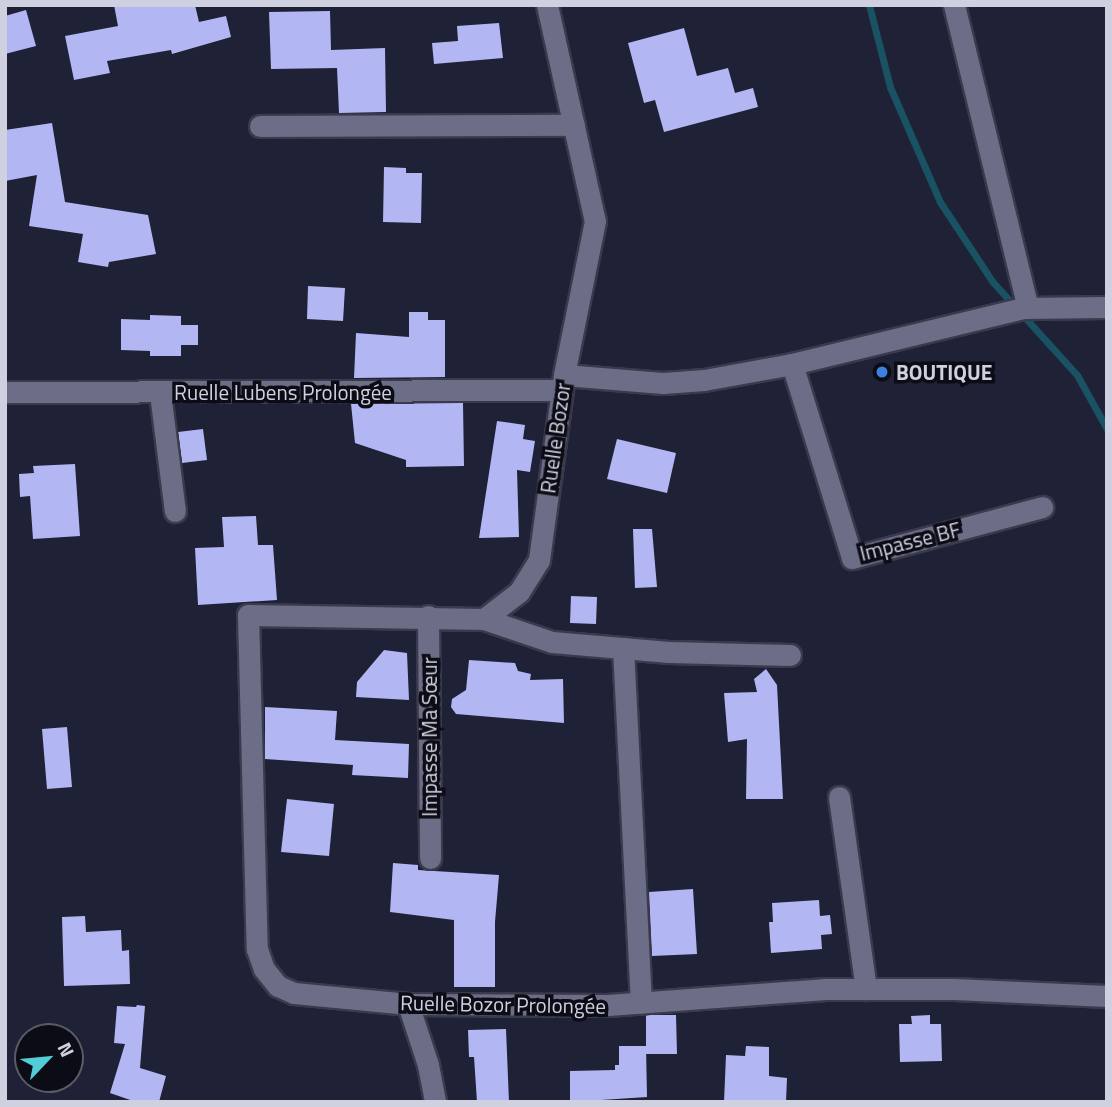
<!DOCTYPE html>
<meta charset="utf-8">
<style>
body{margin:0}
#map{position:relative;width:1112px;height:1107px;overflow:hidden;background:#1f2136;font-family:"Titillium Web",sans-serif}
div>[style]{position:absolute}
.stream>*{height:7px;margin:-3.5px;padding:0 3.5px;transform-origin:3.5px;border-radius:3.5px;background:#195262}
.building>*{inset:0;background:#b2b7f3}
.roads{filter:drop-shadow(2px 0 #3a3a4c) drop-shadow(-2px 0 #3a3a4c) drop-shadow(0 2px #3a3a4c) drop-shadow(0 -2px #3a3a4c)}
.minor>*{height:21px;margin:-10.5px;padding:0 10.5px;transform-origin:10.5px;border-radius:10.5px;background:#6c6e88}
.dots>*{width:19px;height:19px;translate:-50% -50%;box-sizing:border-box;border:4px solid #0b0c15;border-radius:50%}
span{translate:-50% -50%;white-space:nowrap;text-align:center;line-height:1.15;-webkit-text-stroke:7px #0b0c15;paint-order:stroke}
.poi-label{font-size:21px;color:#d0d1e0;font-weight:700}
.left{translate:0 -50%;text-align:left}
.street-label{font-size:21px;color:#d0d1e0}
.frame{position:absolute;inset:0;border:7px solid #d0d1e0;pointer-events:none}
.north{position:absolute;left:14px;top:1023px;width:70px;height:70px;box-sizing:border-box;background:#0b0c15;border:2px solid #5a5b66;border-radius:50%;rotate:64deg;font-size:19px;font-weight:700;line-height:28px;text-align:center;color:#d0d1e0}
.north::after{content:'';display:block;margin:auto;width:24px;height:32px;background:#52ccd5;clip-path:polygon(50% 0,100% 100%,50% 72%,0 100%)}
</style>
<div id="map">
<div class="stream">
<div style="left:869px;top:5px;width:85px;rotate:75.6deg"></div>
<div style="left:890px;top:87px;width:125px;rotate:66.5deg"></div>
<div style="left:940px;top:202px;width:95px;rotate:56.6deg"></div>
<div style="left:992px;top:281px;width:127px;rotate:47.9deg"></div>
<div style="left:1077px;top:375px;width:62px;rotate:60.9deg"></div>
</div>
<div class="building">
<div style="clip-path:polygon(114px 5px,195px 5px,199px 22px,226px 16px,231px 37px,172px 54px,171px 50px,107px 61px,110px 73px,74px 80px,65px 36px,118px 26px)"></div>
<div style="clip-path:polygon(26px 10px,36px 46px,5px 54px,5px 16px)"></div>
<div style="clip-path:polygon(330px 11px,331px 50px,385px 48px,386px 112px,339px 113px,337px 68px,271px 69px,269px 12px)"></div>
<div style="clip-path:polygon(499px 23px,503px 58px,434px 64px,432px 43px,458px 41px,457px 26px)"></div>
<div style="clip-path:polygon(684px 28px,697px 76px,728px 68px,735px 93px,753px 88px,758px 107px,664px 132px,655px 100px,644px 103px,628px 43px)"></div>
<div style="clip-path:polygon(52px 123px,65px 202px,148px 215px,156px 254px,109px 262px,108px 267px,78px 262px,83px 234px,29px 226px,37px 175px,5px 181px,5px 130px)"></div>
<div style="clip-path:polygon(384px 167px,406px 168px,406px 173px,422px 173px,421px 223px,383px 222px)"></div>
<div style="clip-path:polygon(308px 286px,345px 288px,343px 321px,307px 319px)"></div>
<div style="clip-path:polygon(409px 312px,428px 312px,428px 320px,445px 320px,445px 377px,354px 378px,356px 333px,409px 337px)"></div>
<div style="clip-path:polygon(150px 315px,181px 316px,181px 325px,198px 325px,198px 345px,181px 345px,181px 356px,150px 356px,150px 351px,121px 350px,121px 319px,150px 320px)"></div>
<div style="clip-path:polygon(463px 403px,464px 466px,406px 467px,406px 460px,355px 443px,351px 404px)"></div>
<div style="clip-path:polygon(497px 421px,525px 425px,523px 439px,535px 441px,530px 472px,517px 470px,519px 537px,479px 538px)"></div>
<div style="clip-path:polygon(203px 429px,207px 460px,182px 463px,178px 432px)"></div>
<div style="clip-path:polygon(617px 439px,676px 453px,667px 493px,607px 479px)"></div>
<div style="clip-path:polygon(75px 464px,80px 536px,33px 539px,30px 496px,20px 497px,19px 474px,34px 473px,33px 466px)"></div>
<div style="clip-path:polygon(256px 516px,258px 545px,273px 545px,277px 600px,198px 605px,195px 548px,224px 547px,222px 517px)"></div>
<div style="clip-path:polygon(633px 529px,652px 529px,657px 587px,635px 588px)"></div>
<div style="clip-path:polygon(571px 596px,597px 597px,596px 624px,570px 623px)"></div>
<div style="clip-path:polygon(384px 650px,407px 653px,409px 700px,356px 697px,357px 682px)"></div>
<div style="clip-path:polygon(469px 660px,515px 663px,518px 671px,531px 674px,530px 680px,563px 679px,564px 723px,456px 714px,451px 707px,452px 699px,466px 690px)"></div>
<div style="clip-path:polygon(766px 669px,777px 685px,783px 799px,746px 799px,747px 739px,728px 742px,724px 693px,757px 692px,754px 679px)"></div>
<div style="clip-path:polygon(265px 707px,337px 711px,335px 740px,409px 744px,408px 778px,352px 775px,353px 765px,265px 759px)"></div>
<div style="clip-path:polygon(67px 727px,72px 787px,47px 789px,42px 729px)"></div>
<div style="clip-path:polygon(287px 799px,334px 804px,329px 856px,281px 852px)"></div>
<div style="clip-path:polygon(393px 863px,418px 865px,418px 870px,499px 875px,495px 922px,495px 987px,454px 987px,454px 920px,390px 912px)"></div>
<div style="clip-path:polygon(693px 889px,697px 954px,652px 956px,649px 892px)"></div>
<div style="clip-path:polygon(819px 900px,820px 916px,830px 915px,832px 934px,821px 935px,822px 949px,771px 953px,769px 922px,773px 922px,772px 903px)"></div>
<div style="clip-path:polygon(85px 916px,86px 932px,121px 930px,122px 951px,129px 950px,130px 984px,64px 986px,62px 917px)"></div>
<div style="clip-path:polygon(137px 1005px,145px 1006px,140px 1068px,166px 1076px,159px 1102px,136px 1102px,110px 1093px,125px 1044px,114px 1043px,117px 1006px,136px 1007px)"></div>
<div style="clip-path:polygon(646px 1015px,676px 1015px,677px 1054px,646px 1054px)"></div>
<div style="clip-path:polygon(930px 1015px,930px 1024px,941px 1024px,942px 1061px,900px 1062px,899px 1024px,912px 1024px,911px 1016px)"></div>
<div style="clip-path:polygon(506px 1029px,509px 1102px,477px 1102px,474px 1057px,469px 1057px,468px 1030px)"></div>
<div style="clip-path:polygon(619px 1046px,646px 1046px,647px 1097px,570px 1102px,570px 1071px,615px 1070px,615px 1065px,619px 1065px)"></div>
<div style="clip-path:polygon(746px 1046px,769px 1047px,769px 1076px,787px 1078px,786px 1102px,724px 1102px,726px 1055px,745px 1056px)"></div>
</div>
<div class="roads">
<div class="minor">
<div style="left:547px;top:5px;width:221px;rotate:77.5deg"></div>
<div style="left:595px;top:221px;width:157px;rotate:101.4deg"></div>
<div style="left:564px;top:375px;width:187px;rotate:97.7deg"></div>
<div style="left:539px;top:560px;width:38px;rotate:122deg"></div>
<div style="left:519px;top:592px;width:44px;rotate:142.4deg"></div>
<div style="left:484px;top:619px;width:236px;rotate:-179deg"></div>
<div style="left:248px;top:615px;width:334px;rotate:88.5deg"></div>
<div style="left:257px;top:949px;width:21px;rotate:71deg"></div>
<div style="left:264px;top:969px;width:22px;rotate:51deg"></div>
<div style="left:278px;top:986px;width:17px;rotate:24deg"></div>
<div style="left:294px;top:993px;width:115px;rotate:5.5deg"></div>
<div style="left:408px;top:1004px;width:200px;rotate:0.3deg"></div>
<div style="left:608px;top:1005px;width:218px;rotate:-4.2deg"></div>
<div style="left:825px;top:989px;width:129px"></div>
<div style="left:954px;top:989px;width:153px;rotate:2.6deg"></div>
<div style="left:954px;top:5px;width:312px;rotate:76.3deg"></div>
<div style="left:260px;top:126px;width:314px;rotate:-0.2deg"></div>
<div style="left:792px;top:364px;width:203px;rotate:72.8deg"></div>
<div style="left:852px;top:558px;width:197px;rotate:-15deg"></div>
<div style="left:564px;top:375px;width:99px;rotate:4.6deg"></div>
<div style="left:663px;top:383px;width:41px;rotate:-4.2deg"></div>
<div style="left:704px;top:380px;width:89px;rotate:-10.3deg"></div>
<div style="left:792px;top:364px;width:238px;rotate:-13.6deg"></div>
<div style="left:1023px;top:308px;width:84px;rotate:-0.7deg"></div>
<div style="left:5px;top:392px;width:556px;rotate:-0.21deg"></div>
<div style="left:160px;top:393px;width:119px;rotate:82.8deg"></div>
<div style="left:428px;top:616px;width:242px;rotate:89.5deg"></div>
<div style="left:484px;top:619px;width:72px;rotate:18.7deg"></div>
<div style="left:552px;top:642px;width:117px;rotate:4.9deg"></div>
<div style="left:669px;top:652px;width:121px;rotate:1.4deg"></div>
<div style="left:623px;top:648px;width:355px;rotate:87.1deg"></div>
<div style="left:839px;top:797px;width:194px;rotate:82deg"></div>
<div style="left:408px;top:1004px;width:64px;rotate:71.8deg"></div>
<div style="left:428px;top:1065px;width:38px;rotate:79deg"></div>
</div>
</div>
<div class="dots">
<div style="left:882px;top:372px;background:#3f7fe0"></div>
</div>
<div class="poi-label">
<span class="left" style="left:896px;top:372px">BOUTIQUE</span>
</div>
<div class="street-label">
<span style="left:283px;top:392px">Ruelle Lubens Prolongée</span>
<span style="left:555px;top:438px;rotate:-82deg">Ruelle Bozor</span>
<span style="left:910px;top:541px;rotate:-14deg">Impasse BF</span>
<span style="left:429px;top:737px;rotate:-90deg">Impasse Ma Sœur</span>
<span style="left:503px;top:1004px;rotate:1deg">Ruelle Bozor Prolongée</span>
</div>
<div class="frame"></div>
<div class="north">N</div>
</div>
